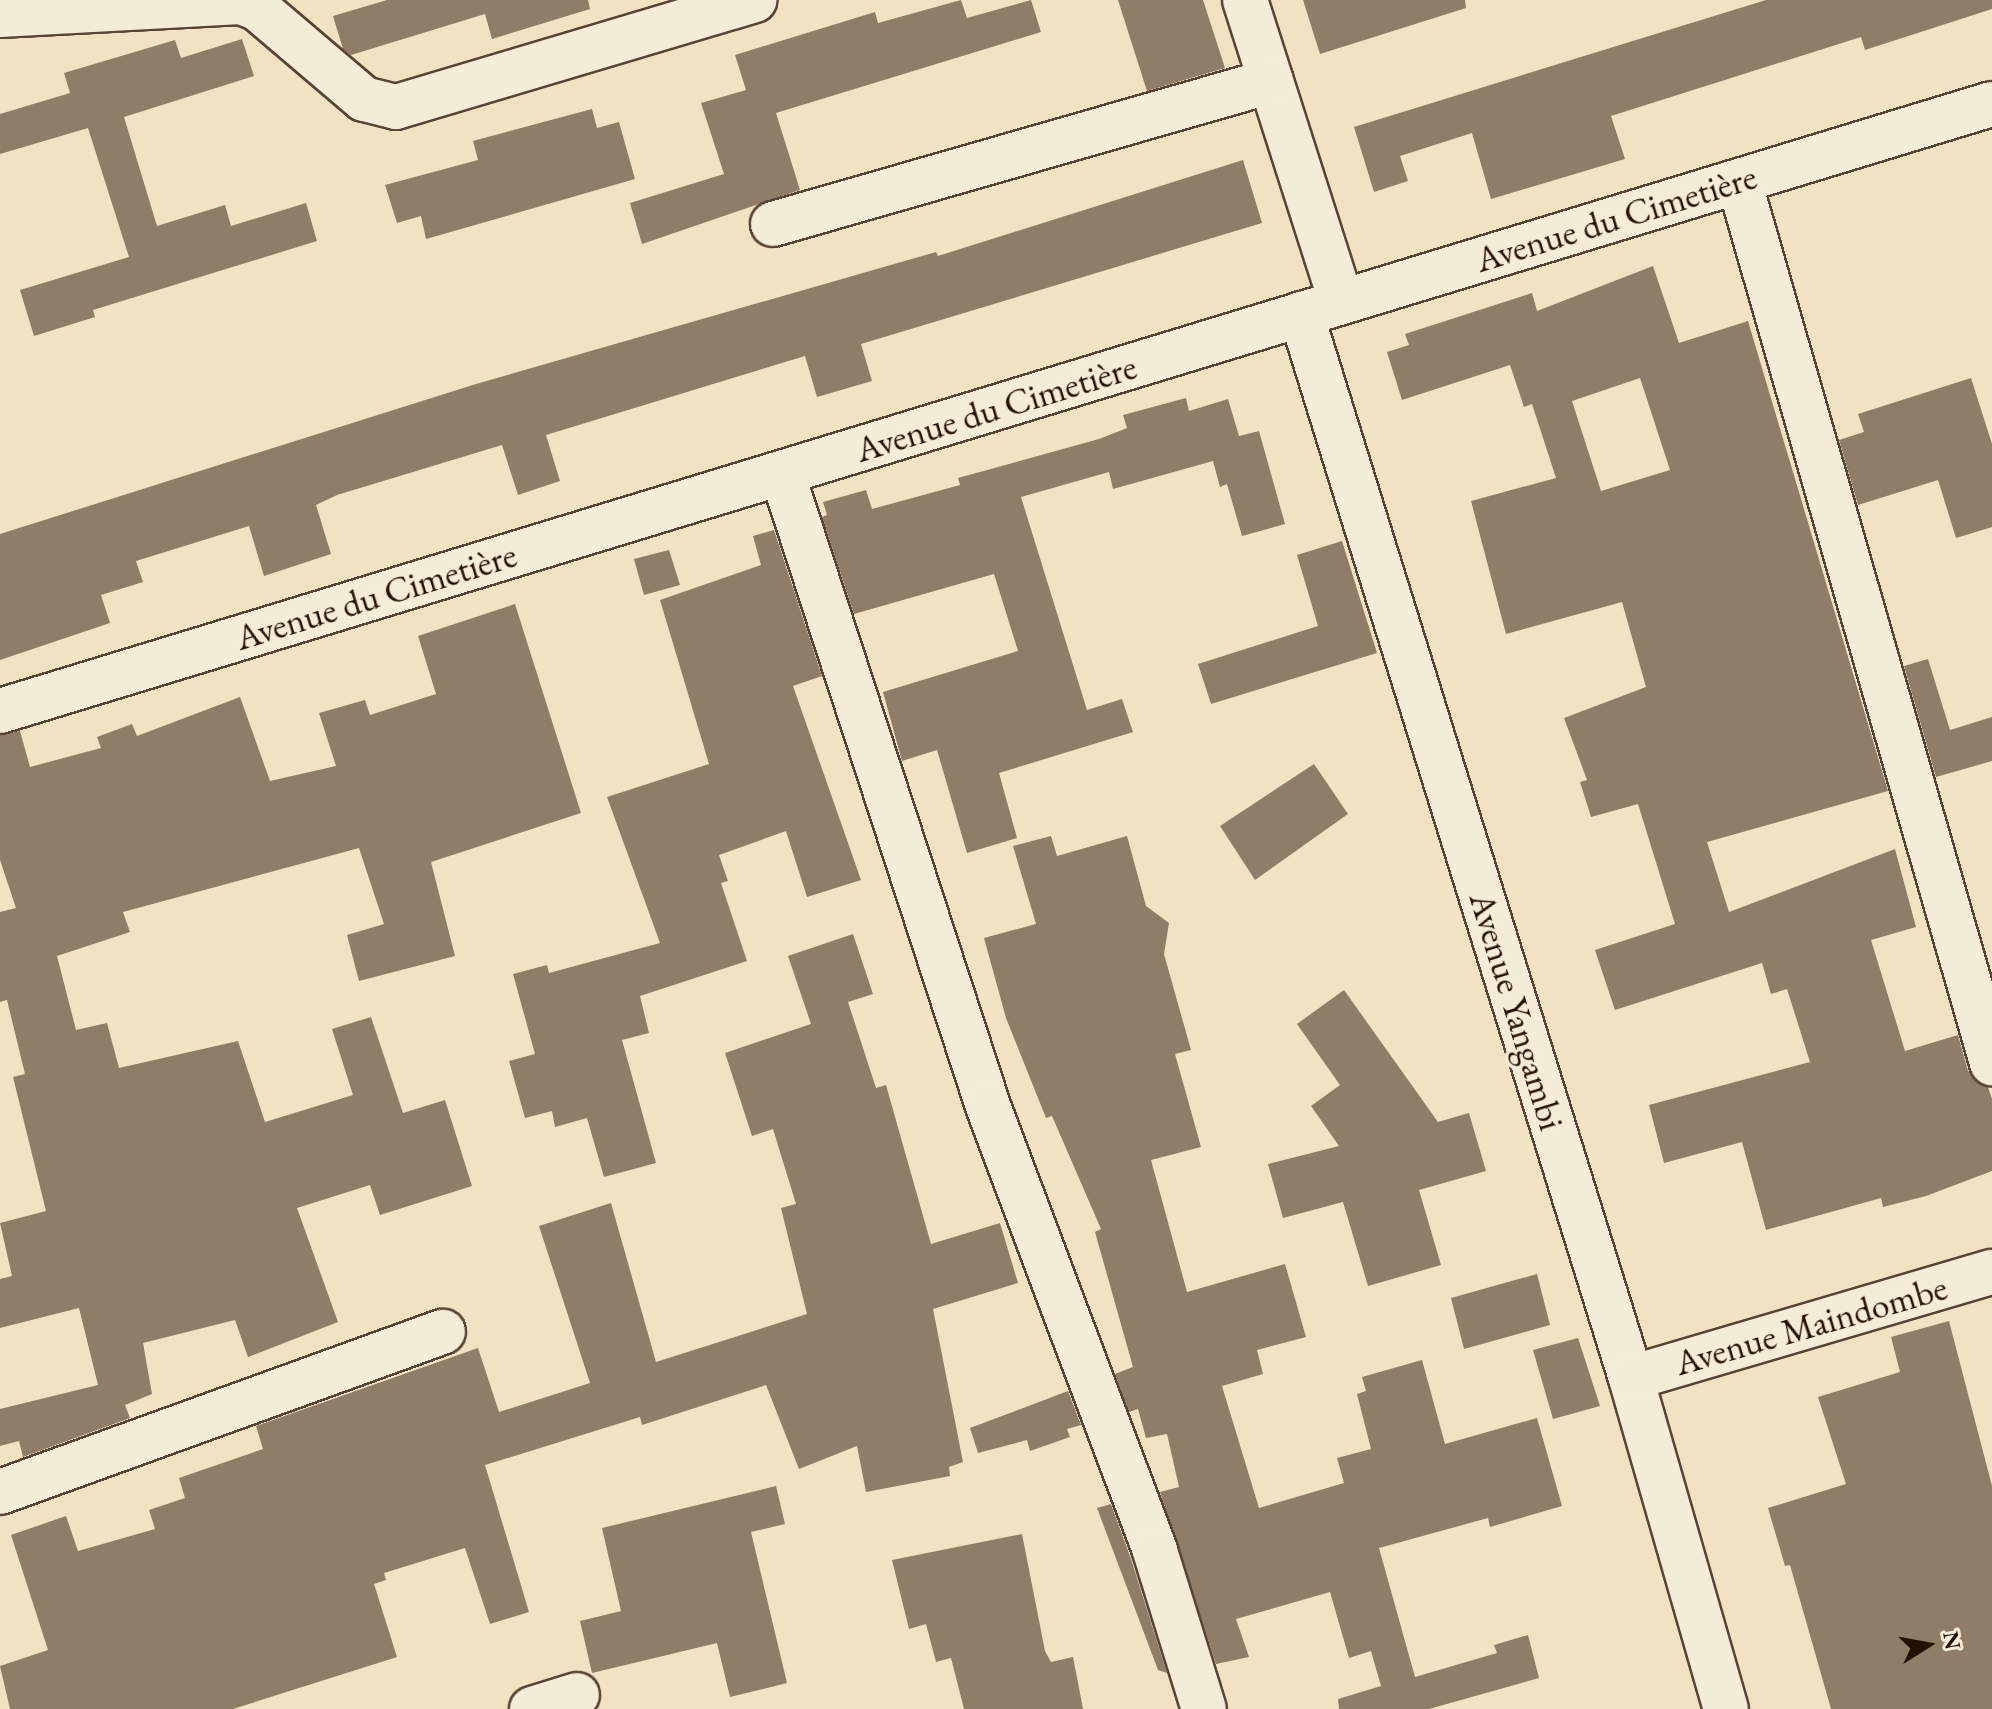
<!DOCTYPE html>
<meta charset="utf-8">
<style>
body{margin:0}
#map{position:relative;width:1992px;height:1709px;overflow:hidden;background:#f0e2c3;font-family:"EB Garamond",serif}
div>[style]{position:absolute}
.building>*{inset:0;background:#8f7d67}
.roads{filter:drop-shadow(2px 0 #584434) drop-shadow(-2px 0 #584434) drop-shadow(0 2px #584434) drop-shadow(0 -2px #584434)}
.minor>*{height:44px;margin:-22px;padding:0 22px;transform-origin:22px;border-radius:22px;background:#f5ecd8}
span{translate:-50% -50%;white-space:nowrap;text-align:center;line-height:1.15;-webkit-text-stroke:7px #f5ecd8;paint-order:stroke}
.street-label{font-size:36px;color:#251004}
.north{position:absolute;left:1888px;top:1605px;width:80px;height:80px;-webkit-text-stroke:6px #f5ecd8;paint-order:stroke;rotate:79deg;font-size:22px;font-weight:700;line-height:32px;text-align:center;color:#251004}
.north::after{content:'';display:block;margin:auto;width:28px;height:36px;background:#251004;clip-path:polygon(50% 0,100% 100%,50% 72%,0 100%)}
</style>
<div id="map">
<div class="building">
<div style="clip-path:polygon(387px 0,588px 0,590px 9px,492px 39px,485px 14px,351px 55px,343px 49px,333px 16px)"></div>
<div style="clip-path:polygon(961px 0,967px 18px,1031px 0,1041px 32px,776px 113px,800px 190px,642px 244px,630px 203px,724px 174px,701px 103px,746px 90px,735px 55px,875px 12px,878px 23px)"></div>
<div style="clip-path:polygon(1118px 0,1203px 0,1225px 68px,1147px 91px)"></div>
<div style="clip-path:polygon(1303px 0,1465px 0,1466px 8px,1320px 54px)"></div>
<div style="clip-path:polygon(1766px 0,1992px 0,1992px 9px,1865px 50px,1861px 37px,1611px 116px,1625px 159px,1491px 199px,1472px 133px,1400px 156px,1408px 181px,1374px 192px,1354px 127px)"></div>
<div style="clip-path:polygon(242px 39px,254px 76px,124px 117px,157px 226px,225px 205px,231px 226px,306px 203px,317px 241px,93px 310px,95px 317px,34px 336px,20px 290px,129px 257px,88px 128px,0 154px,0 114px,70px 93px,64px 73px,175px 40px,181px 58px)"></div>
<div style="clip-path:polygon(592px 109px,597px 128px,619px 122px,635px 179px,426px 239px,421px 216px,397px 223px,385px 185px,478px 160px,473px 141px)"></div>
<div style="clip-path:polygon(1243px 160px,1262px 223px,861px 344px,872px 381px,817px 397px,805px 356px,546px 435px,560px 481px,518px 495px,502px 445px,337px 495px,316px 505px,331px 554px,264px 576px,249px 526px,136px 561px,143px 582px,101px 595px,110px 623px,0 660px,0 534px,476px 384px,936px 252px,938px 256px)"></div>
<div style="clip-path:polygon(evenodd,1653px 266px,1679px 343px,1748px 321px,1888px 791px,1707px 842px,1729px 912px,1895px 849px,1916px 927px,1871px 940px,1905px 1051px,1958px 1035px,1968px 1071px,1988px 1087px,1992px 1099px,1992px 1171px,1926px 1196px,1883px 1207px,1881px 1198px,1766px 1230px,1742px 1142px,1664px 1163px,1649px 1105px,1810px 1062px,1787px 989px,1771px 994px,1762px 963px,1615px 1010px,1595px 950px,1675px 924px,1638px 804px,1591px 817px,1580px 782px,1587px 780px,1564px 718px,1646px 687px,1622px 602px,1506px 634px,1471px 501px,1556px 478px,1532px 404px,1524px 407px,1510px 365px,1402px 400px,1387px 352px,1409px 345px,1405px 334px,1532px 293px,1537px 311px,1653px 266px,1640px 378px,1670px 470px,1601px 491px,1572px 401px,1640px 378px)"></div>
<div style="clip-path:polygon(1971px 378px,1992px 444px,1992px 527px,1956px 538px,1938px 480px,1858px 505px,1839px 440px,1864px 432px,1858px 414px)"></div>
<div style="clip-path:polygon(1186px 398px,1189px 411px,1228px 399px,1239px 436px,1259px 431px,1285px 524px,1242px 536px,1227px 484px,1220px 487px,1213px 461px,1113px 489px,1109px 472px,1021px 497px,1087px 710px,1122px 699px,1133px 732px,999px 773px,1017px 838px,967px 853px,937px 750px,902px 761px,883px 692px,1018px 651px,994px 574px,854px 614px,822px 517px,827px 515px,823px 502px,866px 490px,872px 509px,960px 485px,958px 478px,1099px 439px,1127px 428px,1123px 415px)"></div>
<div style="clip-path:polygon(774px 530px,822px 676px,793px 686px,861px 880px,807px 897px,786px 831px,719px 855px,728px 881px,721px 883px,747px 961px,640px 996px,649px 1033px,622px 1040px,656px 1163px,604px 1177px,587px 1118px,555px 1127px,552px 1111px,525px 1118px,509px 1061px,535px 1054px,513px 974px,547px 965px,549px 973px,660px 943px,607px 797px,709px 764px,660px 600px,761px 565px,753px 536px)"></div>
<div style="clip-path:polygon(1342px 541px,1377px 653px,1211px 704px,1198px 664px,1318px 626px,1297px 555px)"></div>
<div style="clip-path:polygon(669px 550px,680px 585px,644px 595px,634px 559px)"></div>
<div style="clip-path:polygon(515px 604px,581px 813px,431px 862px,455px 956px,359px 981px,347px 935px,384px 924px,359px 848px,123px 912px,130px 932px,57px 956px,76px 1030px,107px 1023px,119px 1068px,238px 1041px,265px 1122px,353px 1095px,332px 1029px,371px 1017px,403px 1113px,445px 1100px,472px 1186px,380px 1215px,370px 1185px,297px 1208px,338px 1322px,248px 1357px,235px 1320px,143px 1343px,152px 1394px,125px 1405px,130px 1418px,23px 1457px,19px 1441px,0 1446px,0 1409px,98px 1385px,79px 1308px,0 1328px,0 1279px,12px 1276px,0 1223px,46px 1211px,13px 1077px,25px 1074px,7px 1000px,0 1002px,0 912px,16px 908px,0 860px,0 735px,20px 731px,30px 767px,101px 748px,97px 737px,132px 724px,137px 736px,240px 697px,270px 781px,336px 766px,319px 713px,365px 700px,370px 715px,436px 694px,418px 636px)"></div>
<div style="clip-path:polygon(1928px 659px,1950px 730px,1992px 717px,1992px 761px,1936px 777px,1904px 666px)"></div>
<div style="clip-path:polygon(1314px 764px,1348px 814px,1255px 880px,1220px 826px)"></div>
<div style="clip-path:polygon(1051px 836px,1057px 856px,1127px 836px,1146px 906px,1169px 923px,1164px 954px,1191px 1050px,1175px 1054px,1201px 1147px,1151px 1160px,1187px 1292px,1285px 1264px,1306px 1337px,1257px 1350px,1263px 1374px,1222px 1386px,1259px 1508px,1344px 1483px,1337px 1458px,1371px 1449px,1357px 1394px,1366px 1391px,1362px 1377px,1422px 1360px,1445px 1444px,1537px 1418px,1562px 1506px,1490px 1527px,1488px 1518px,1379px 1548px,1415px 1677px,1497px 1653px,1494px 1645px,1528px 1635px,1539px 1678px,1429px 1709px,1339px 1709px,1338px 1699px,1381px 1686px,1371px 1651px,1349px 1658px,1330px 1592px,1236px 1619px,1249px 1657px,1216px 1664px,1160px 1492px,1179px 1487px,1167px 1434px,1146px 1438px,1138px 1409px,1129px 1412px,1115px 1374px,1133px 1367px,1095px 1232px,1101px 1229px,1052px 1116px,1046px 1118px,1006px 1018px,984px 938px,1036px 924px,1013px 846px)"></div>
<div style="clip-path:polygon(853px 934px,873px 994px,848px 1002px,876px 1088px,886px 1085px,931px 1244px,1000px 1223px,1018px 1283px,933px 1309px,963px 1462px,949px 1467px,950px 1476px,866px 1492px,857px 1446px,799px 1469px,766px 1385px,642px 1425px,640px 1417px,485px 1465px,529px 1612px,490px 1624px,465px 1548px,384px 1573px,386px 1580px,374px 1584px,397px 1657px,233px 1709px,10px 1709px,0 1666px,48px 1650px,11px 1535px,66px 1516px,78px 1551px,155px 1529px,149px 1510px,185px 1498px,179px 1478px,263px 1449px,256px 1426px,478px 1348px,499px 1412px,590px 1383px,539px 1226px,611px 1203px,656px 1362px,807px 1314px,781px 1208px,796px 1204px,773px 1129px,752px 1136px,725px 1053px,811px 1024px,788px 956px)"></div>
<div style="clip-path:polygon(1344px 990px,1438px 1122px,1469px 1113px,1486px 1171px,1419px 1190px,1441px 1265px,1368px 1286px,1343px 1202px,1283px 1218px,1268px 1164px,1339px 1146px,1311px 1106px,1340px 1085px,1297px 1024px)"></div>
<div style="clip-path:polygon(1537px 1274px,1550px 1325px,1464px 1349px,1451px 1298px)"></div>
<div style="clip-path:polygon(1949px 1321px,1992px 1486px,1992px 1709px,1831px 1709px,1790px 1565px,1785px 1566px,1768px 1508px,1846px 1484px,1818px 1397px,1900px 1372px,1891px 1337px)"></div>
<div style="clip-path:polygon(1578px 1338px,1600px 1406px,1553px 1419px,1533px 1350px)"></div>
<div style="clip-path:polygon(1068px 1391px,1081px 1425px,1067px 1429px,1070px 1437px,1030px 1451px,1027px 1440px,978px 1453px,970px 1428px)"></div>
<div style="clip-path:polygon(776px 1486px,785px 1524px,751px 1532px,787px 1683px,730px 1697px,717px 1643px,592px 1673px,580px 1621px,621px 1611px,602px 1528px)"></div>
<div style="clip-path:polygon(1111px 1504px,1131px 1559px,1167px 1673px,1158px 1670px,1097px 1508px)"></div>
<div style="clip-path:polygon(1022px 1534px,1045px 1651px,1051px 1662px,1073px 1657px,1083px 1709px,964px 1709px,951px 1658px,936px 1662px,926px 1624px,909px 1629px,892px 1560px)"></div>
</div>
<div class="roads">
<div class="minor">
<div style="left:1245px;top:0;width:315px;rotate:72.3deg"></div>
<div style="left:0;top:15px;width:241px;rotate:-3.1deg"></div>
<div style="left:241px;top:2px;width:17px;rotate:21deg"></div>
<div style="left:257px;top:8px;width:140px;rotate:40.4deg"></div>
<div style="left:364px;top:99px;width:33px;rotate:14deg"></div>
<div style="left:396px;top:107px;width:374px;rotate:-16.6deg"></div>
<div style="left:1739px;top:181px;width:918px;rotate:73.99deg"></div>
<div style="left:773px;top:224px;width:518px;rotate:-16.02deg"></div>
<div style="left:1301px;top:314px;width:1114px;rotate:72.77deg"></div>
<div style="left:1631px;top:1378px;width:344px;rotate:74deg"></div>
<div style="left:782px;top:473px;width:666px;rotate:71.97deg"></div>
<div style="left:988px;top:1106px;width:475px;rotate:69.4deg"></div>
<div style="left:1155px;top:1551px;width:165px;rotate:72.8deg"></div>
<div style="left:0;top:711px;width:2082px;rotate:-16.95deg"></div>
<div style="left:1631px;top:1378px;width:376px;rotate:-16.4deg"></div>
<div style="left:0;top:1492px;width:471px;rotate:-19.9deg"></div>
<div style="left:532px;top:1709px;width:47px;rotate:-17.3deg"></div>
</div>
</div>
<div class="street-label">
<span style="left:1616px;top:218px;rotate:-17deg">Avenue du Cimetière</span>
<span style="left:996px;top:408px;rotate:-17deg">Avenue du Cimetière</span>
<span style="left:376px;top:596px;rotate:-17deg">Avenue du Cimetière</span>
<span style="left:1517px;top:1011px;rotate:73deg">Avenue Yangambi</span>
<span style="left:1811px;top:1325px;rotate:-16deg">Avenue Maindombe</span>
</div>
<div class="north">N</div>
</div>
